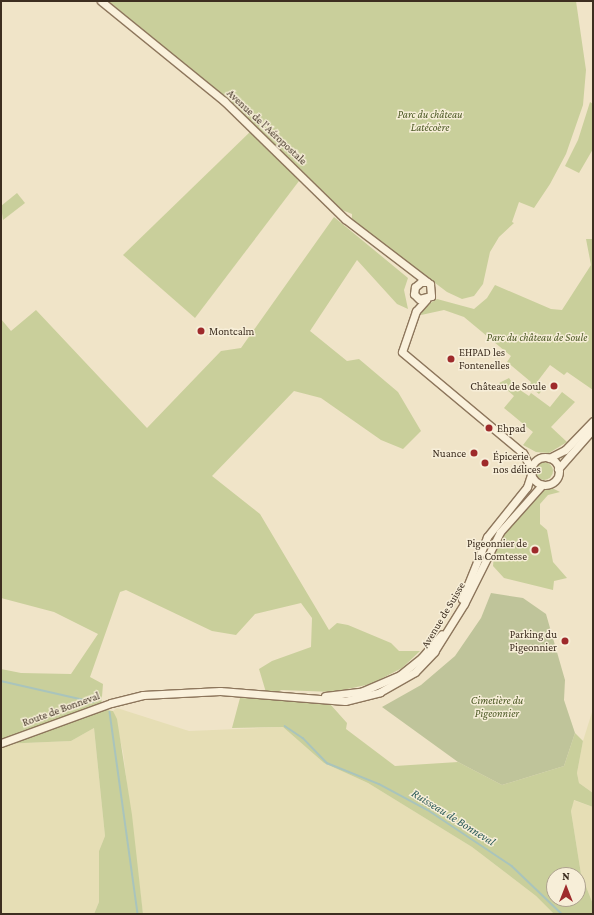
<!DOCTYPE html>
<meta charset="utf-8">
<style>
body{margin:0}
#map{position:relative;width:594px;height:915px;overflow:hidden;background:#f0e4c8;font-family:"Crimson Pro",serif}
div>[style]{position:absolute}
.farmland>*{inset:0;background:#e6deb5}
.green>*{inset:0;background:#c9cf9b}
.round{border-radius:50%}
.cemetery>*{inset:0;background:#bfc49a}
.stream>*{height:1.5px;margin:-0.75px;padding:0 0.75px;transform-origin:0.75px;border-radius:0.75px;background:#a9c4bc}
.roads{filter:drop-shadow(1px 0 #8d765c) drop-shadow(-1px 0 #8d765c) drop-shadow(0 1px #8d765c) drop-shadow(0 -1px #8d765c)}
.tertiary>*{height:7px;margin:-3.5px;padding:0 3.5px;transform-origin:3.5px;border-radius:3.5px;background:#faf1dc}
.tertiary>.ring{margin:-3.5px;padding:0;box-sizing:content-box;background:none;border:7px solid #faf1dc;border-radius:50%}
.dots>*{width:11px;height:11px;translate:-50% -50%;box-sizing:border-box;border:2px solid #f7eed8;border-radius:50%}
span{translate:-50% -50%;white-space:nowrap;text-align:center;line-height:1.15;-webkit-text-stroke:3px #f7eed8;paint-order:stroke}
.park-label{font-size:11px;color:#4d5a26;font-style:italic}
.street-label{font-size:11px;color:#3d2e20}
.poi-label{font-size:11px;color:#3d2e20}
.left{translate:0 -50%;text-align:left}
.right{translate:-100% -50%;text-align:right}
.water-label{font-size:12px;color:#2f5d5a;font-style:italic}
.frame{position:absolute;inset:0;border:2px solid #3d2e20;pointer-events:none}
.north{position:absolute;left:546px;top:867px;width:40px;height:40px;box-sizing:border-box;background:#f7eed8;border:1px solid #ada18e;border-radius:50%;rotate:0deg;font-size:11px;font-weight:700;line-height:16px;text-align:center;color:#3d2e20}
.north::after{content:'';display:block;margin:auto;width:14px;height:18px;background:#9e2a2b;clip-path:polygon(50% 0,100% 100%,50% 72%,0 100%)}
</style>
<div id="map">
<div class="farmland">
<div style="clip-path:polygon(117px 708px,189px 731px,283px 727px,324px 763px,368px 783px,472px 847px,536px 896px,554px 914px,143px 914px,123px 752px,113px 711px)"></div>
<div style="clip-path:polygon(593px 709px,593px 793px,579px 783px,577px 773px,583px 741px)"></div>
<div style="clip-path:polygon(94px 728px,105px 836px,99px 851px,99px 902px,94px 914px,1px 914px,1px 744px,71px 741px)"></div>
<div style="clip-path:polygon(573px 800px,593px 807px,593px 904px,581px 874px,571px 811px)"></div>
</div>
<div class="green">
<div style="clip-path:polygon(108px 1px,576px 1px,586px 70px,583px 105px,566px 154px,550px 184px,534px 208px,519px 202px,512px 222px,514px 223px,499px 237px,490px 252px,483px 284px,474px 296px,462px 299px,447px 292px,352px 220px,352px 214px,342px 210px,227px 98px)"></div>
<div style="clip-path:polygon(590px 102px,593px 104px,593px 149px,579px 173px,565px 166px,578px 140px)"></div>
<div style="clip-path:polygon(252px 130px,299px 181px,195px 318px,123px 255px)"></div>
<div style="clip-path:polygon(17px 193px,25px 203px,3px 220px,1px 206px)"></div>
<div style="clip-path:polygon(evenodd,334px 217px,408px 278px,404px 290px,408px 309px,397px 304px,357px 260px,310px 331px,347px 361px,359px 359px,398px 392px,421px 431px,403px 449px,381px 440px,321px 398px,294px 391px,212px 476px,260px 514px,329px 630px,337px 623px,348px 625px,391px 643px,399px 651px,420px 651px,402px 668px,371px 684px,333px 692px,281px 690px,269px 699px,330px 704px,347px 723px,346px 729px,395px 766px,458px 762px,502px 785px,564px 766px,575px 733px,583px 741px,577px 773px,579px 783px,593px 793px,593px 807px,574px 800px,571px 811px,581px 874px,593px 904px,593px 914px,554px 914px,536px 896px,472px 847px,368px 783px,324px 763px,283px 727px,232px 728px,240px 698px,268px 699px,259px 669px,272px 661px,311px 647px,312px 618px,301px 603px,255px 614px,236px 635px,212px 631px,126px 590px,120px 592px,90px 677px,103px 684px,101px 709px,113px 711px,117px 719px,132px 815px,143px 914px,94px 914px,99px 902px,99px 851px,105px 836px,94px 728px,71px 741px,1px 744px,1px 669px,21px 673px,71px 674px,98px 634px,54px 612px,1px 598px,1px 319px,11px 331px,36px 310px,147px 428px,221px 351px,241px 348px,334px 217px,554px 875px,578px 875px,578px 899px,554px 899px,554px 875px)"></div>
<div style="clip-path:polygon(586px 239px,593px 239px,593px 390px,567px 372px,564px 375px,550px 365px,537px 382px,544px 388px,539px 394px,529px 386px,531px 382px,507px 362px,511px 356px,464px 317px,444px 310px,421px 315px,422px 308px,437px 299px,474px 309px,487px 298px,495px 285px,551px 309px,562px 310px,591px 265px)"></div>
<div style="clip-path:polygon(509px 378px,514px 385px,519px 384px,517px 388px,529px 396px,531px 393px,550px 407px,562px 392px,575px 402px,551px 427px,567px 442px,549px 453px,536px 452px,523px 445px,533px 432px,504px 408px,514px 396px,499px 383px)"></div>
<div class="round" style="left:535px;top:462px;width:18px;height:18px"></div>
<div style="clip-path:polygon(552px 488px,560px 492px,548px 495px,540px 504px,540px 524px,547px 530px,553px 562px,567px 578px,554px 581px,553px 590px,504px 578px,493px 566px,494px 554px,502px 537px,545px 489px)"></div>
</div>
<div class="cemetery">
<div style="clip-path:polygon(491px 593px,523px 598px,546px 614px,565px 680px,564px 700px,575px 733px,564px 766px,502px 785px,458px 762px,382px 707px,421px 685px,455px 656px,481px 618px)"></div>
</div>
<div class="stream">
<div style="left:1px;top:681px;width:94px;rotate:12.9deg"></div>
<div style="left:110px;top:712px;width:204px;rotate:82.1deg"></div>
<div style="left:285px;top:726px;width:22px;rotate:34deg"></div>
<div style="left:303px;top:738px;width:35px;rotate:46deg"></div>
<div style="left:327px;top:763px;width:56px;rotate:22deg"></div>
<div style="left:379px;top:784px;width:55px;rotate:28deg"></div>
<div style="left:428px;top:810px;width:101px;rotate:33.7deg"></div>
<div style="left:512px;top:866px;width:69px;rotate:43.8deg"></div>
</div>
<div class="roads">
<div class="tertiary">
<div style="left:101px;top:1px;width:159px;rotate:39.1deg"></div>
<div style="left:224px;top:101px;width:169px;rotate:44.3deg"></div>
<div style="left:345px;top:219px;width:107px;rotate:37.4deg"></div>
<div style="left:430px;top:284px;width:12px;rotate:85deg"></div>
<div style="left:431px;top:296px;width:12px;rotate:166deg"></div>
<div style="left:419px;top:299px;width:7px;rotate:-135deg"></div>
<div style="left:414px;top:294px;width:7px;rotate:-82deg"></div>
<div style="left:415px;top:287px;width:8px;rotate:-40deg"></div>
<div style="left:421px;top:282px;width:6px"></div>
<div style="left:426px;top:300px;width:15px;rotate:132deg"></div>
<div style="left:416px;top:311px;width:43px;rotate:108.9deg"></div>
<div style="left:402px;top:352px;width:158px;rotate:39.9deg"></div>
<div style="left:523px;top:453px;width:18px;rotate:63deg"></div>
<div class="ring" style="left:531px;top:457px;width:21px;height:21px"></div>
<div style="left:549px;top:458px;width:18px;rotate:-27deg"></div>
<div style="left:565px;top:450px;width:40px;rotate:-46deg"></div>
<div style="left:558px;top:469px;width:53px;rotate:-48.8deg"></div>
<div style="left:462px;top:599px;width:67px;rotate:-68deg"></div>
<div style="left:487px;top:537px;width:64px;rotate:-51.3deg"></div>
<div style="left:527px;top:487px;width:13px;rotate:-72deg"></div>
<div style="left:325px;top:696px;width:38px;rotate:-7deg"></div>
<div style="left:363px;top:691px;width:40px;rotate:-23.4deg"></div>
<div style="left:400px;top:675px;width:28px;rotate:-39deg"></div>
<div style="left:422px;top:657px;width:30px;rotate:-49deg"></div>
<div style="left:1px;top:743px;width:117px;rotate:-20deg"></div>
<div style="left:111px;top:703px;width:33px;rotate:-14deg"></div>
<div style="left:143px;top:695px;width:77px;rotate:-3deg"></div>
<div style="left:220px;top:691px;width:125px;rotate:4.6deg"></div>
<div style="left:345px;top:701px;width:36px;rotate:-14deg"></div>
<div style="left:380px;top:692px;width:40px;rotate:-29.7deg"></div>
<div style="left:415px;top:672px;width:28px;rotate:-46deg"></div>
<div style="left:434px;top:652px;width:57px;rotate:-58deg"></div>
<div style="left:464px;top:604px;width:80px;rotate:-63.4deg"></div>
<div style="left:500px;top:532px;width:63px;rotate:-48.2deg"></div>
</div>
</div>
<div class="dots">
<div style="left:201px;top:331px;background:#9e2a2b"></div>
<div style="left:451px;top:359px;background:#9e2a2b"></div>
<div style="left:554px;top:386px;background:#9e2a2b"></div>
<div style="left:489px;top:428px;background:#9e2a2b"></div>
<div style="left:474px;top:453px;background:#9e2a2b"></div>
<div style="left:485px;top:463px;background:#9e2a2b"></div>
<div style="left:535px;top:550px;background:#9e2a2b"></div>
<div style="left:565px;top:641px;background:#9e2a2b"></div>
</div>
<div class="park-label">
<span style="left:430px;top:121px">Parc du château<br>Latécoère</span>
<span style="left:537px;top:337px">Parc du château de Soule</span>
<span style="left:497px;top:707px">Cimetière du<br>Pigeonnier</span>
</div>
<div class="street-label">
<span style="left:267px;top:127px;rotate:43deg">Avenue de l'Aéropostale</span>
<span style="left:443px;top:615px;rotate:-59deg">Avenue de Suisse</span>
<span style="left:61px;top:709px;rotate:-20deg">Route de Bonneval</span>
</div>
<div class="poi-label">
<span class="left" style="left:209px;top:331px">Montcalm</span>
<span class="left" style="left:459px;top:359px">EHPAD les<br>Fontenelles</span>
<span class="right" style="left:546px;top:386px">Château de Soule</span>
<span class="left" style="left:497px;top:428px">Ehpad</span>
<span class="right" style="left:466px;top:453px">Nuance</span>
<span class="left" style="left:493px;top:463px">Épicerie<br>nos délices</span>
<span class="right" style="left:527px;top:550px">Pigeonnier de<br>la Comtesse</span>
<span class="right" style="left:557px;top:641px">Parking du<br>Pigeonnier</span>
</div>
<div class="water-label">
<span style="left:453px;top:818px;rotate:32deg">Ruisseau de Bonneval</span>
</div>
<div class="frame"></div>
<div class="north">N</div>
</div>
